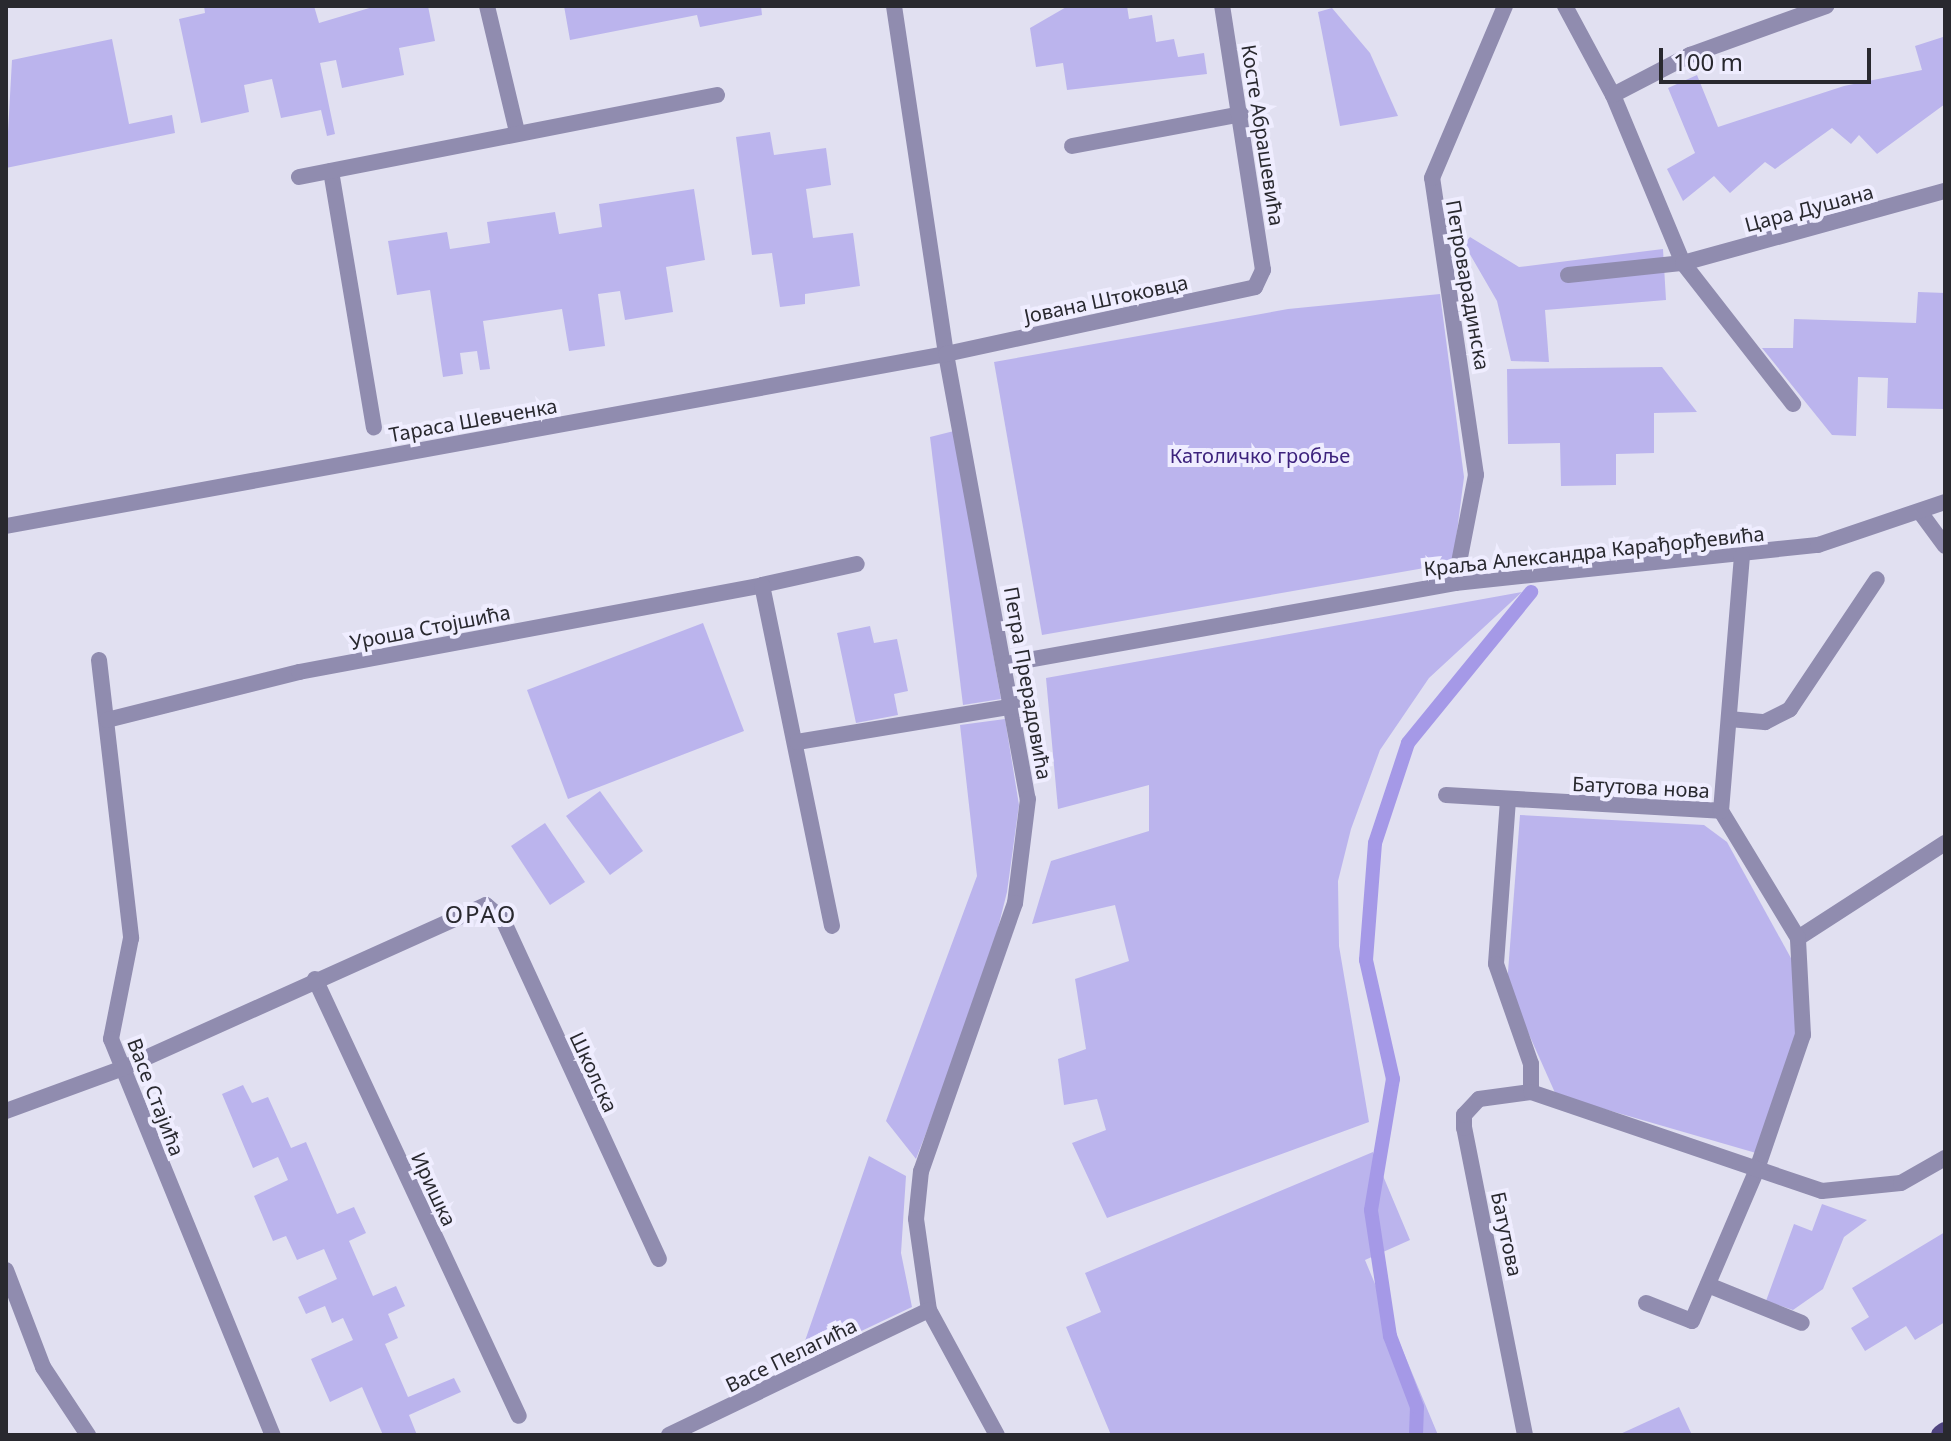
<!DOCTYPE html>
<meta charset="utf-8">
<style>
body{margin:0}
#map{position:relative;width:1951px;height:1441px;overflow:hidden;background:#e1e0f1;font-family:"Noto Sans",sans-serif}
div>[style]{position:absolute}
.green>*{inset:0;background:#bbb4ed}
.canal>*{height:14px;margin:-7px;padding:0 7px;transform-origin:7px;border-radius:7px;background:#a599e7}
.minor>*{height:16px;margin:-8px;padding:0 8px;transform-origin:8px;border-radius:8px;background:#908caf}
.major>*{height:20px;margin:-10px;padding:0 10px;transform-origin:10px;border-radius:10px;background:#504580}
span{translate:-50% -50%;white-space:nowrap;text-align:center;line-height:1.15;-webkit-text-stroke:8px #efedff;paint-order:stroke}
.street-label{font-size:20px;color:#29292f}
.park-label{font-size:20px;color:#3d237d}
.quarter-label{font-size:24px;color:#29292f;letter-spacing:2px}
.frame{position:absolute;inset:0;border:8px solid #29292f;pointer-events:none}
.scale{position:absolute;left:1659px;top:48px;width:212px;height:36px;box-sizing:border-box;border:4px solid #29292f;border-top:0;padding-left:10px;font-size:24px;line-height:28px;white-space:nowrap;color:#29292f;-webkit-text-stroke:6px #efedff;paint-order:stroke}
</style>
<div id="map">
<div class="green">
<div style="clip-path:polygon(204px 6px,314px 6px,319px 23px,376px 6px,428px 6px,435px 41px,399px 48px,404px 75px,342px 88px,336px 60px,320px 63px,335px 134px,327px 136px,321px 110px,281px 118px,272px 79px,244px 85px,249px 112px,201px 123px,179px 19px,205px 13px)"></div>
<div style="clip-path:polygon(564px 6px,761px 6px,762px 15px,700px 27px,697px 15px,570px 40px)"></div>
<div style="clip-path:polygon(1068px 6px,1127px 6px,1129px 19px,1152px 15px,1156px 42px,1174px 39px,1178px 57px,1204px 53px,1207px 74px,1067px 90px,1063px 63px,1036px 67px,1030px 28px)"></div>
<div style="clip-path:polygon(1332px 8px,1370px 53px,1398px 116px,1340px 126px,1318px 12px)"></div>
<div style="clip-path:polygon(1943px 37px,1945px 104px,1877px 154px,1859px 135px,1851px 144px,1832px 128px,1775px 169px,1765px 162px,1730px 193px,1714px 176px,1683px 201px,1667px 169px,1695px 153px,1668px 88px,1697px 75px,1718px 127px,1844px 86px,1922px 70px,1915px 46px)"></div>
<div style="clip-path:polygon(112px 39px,129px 124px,172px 115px,175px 133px,6px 168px,12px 60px)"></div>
<div style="clip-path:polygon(770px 132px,774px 155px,826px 148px,831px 185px,806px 189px,813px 238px,853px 233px,860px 286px,805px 294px,805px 304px,780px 307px,772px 253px,752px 255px,736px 137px)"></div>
<div style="clip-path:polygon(694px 189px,705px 260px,666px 267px,673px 312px,625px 320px,620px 291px,598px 294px,605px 346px,569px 351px,562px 309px,483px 321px,490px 369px,480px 370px,477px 351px,460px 353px,463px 374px,443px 377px,430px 290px,397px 295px,388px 241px,447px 232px,450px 249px,490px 243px,487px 222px,555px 212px,559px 234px,602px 227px,599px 204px)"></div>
<div style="clip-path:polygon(1470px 237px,1519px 267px,1663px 249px,1666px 300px,1545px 310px,1549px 362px,1511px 361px,1497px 301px,1464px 244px)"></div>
<div style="clip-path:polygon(1918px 292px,1945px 293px,1945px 409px,1887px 408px,1888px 378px,1858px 377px,1856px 436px,1832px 435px,1762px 348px,1793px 348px,1794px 319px,1916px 323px)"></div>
<div style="clip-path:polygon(1440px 294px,1464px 477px,1453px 563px,1042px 635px,994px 362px,1288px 309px)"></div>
<div style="clip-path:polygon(1662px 367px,1697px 412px,1654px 413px,1654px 453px,1616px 454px,1616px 485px,1561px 486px,1560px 443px,1508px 444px,1507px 369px)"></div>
<div style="clip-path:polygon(954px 431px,1001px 699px,963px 705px,930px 437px)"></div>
<div style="clip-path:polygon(1522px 592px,1429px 678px,1380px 750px,1351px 829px,1338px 881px,1339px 946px,1369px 1122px,1107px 1218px,1072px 1143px,1106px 1130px,1097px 1099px,1064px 1105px,1058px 1059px,1086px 1049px,1075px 979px,1129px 961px,1115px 905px,1032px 924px,1051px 861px,1149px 831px,1149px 785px,1058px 809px,1046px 678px)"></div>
<div style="clip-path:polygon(703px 623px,744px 731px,568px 799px,527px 690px)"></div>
<div style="clip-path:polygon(870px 626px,874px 643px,897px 639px,908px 691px,894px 694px,898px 715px,856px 723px,837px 633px)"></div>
<div style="clip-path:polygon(1005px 719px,1019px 805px,1007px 892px,985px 980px,916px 1159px,886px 1121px,977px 876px,960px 725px)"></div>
<div style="clip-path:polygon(600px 791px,643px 851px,610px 875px,566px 816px)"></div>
<div style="clip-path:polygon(1520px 815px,1704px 825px,1727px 842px,1792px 960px,1799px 1031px,1756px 1153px,1556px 1095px,1507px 985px)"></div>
<div style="clip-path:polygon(545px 823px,585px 882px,550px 905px,511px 846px)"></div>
<div style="clip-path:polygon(243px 1085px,252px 1103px,268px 1097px,291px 1148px,306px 1142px,337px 1214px,354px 1207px,366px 1233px,349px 1241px,373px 1296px,396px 1286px,405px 1306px,388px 1314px,398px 1338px,385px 1344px,408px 1397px,454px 1378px,461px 1392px,409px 1415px,417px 1435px,383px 1435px,362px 1387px,330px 1402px,311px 1359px,353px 1340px,343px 1318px,332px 1323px,325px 1306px,306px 1314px,298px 1297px,337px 1279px,324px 1249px,297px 1260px,286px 1236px,273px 1241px,254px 1196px,288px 1180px,278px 1157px,253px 1168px,222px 1094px)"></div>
<div style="clip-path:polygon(1373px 1152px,1410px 1240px,1365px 1260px,1438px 1435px,1111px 1435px,1066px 1327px,1101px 1312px,1085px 1273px)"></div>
<div style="clip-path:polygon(869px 1156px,906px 1176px,901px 1253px,912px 1307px,798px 1361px)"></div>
<div style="clip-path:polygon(1822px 1204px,1867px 1220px,1844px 1237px,1823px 1289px,1793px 1310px,1766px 1301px,1794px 1224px,1812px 1231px)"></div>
<div style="clip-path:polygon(1945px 1232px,1945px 1322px,1915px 1340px,1906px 1326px,1865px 1351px,1851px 1328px,1869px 1317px,1852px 1288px)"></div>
<div style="clip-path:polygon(1679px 1407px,1692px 1435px,1618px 1435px)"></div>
</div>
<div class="canal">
<div style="left:1416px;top:1435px;width:28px;rotate:-88deg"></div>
<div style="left:1417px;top:1407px;width:76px;rotate:-110.8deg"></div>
<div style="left:1390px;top:1336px;width:127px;rotate:-98.6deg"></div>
<div style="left:1371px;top:1210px;width:133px;rotate:-80.5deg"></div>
<div style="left:1393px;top:1079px;width:122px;rotate:-102.8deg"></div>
<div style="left:1366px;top:960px;width:117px;rotate:-85.6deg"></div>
<div style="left:1375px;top:843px;width:105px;rotate:-71.7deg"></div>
<div style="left:1408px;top:743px;width:195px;rotate:-50.8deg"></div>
</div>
<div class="minor">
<div style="left:487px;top:6px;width:130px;rotate:76.6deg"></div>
<div style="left:894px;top:6px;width:352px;rotate:81.5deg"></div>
<div style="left:946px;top:354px;width:452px;rotate:79.6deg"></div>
<div style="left:1028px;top:799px;width:105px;rotate:97.1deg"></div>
<div style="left:1015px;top:903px;width:284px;rotate:109.3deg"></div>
<div style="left:921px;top:1171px;width:48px;rotate:95.9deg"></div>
<div style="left:916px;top:1219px;width:92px;rotate:81.9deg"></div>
<div style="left:929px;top:1310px;width:142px;rotate:61.5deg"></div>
<div style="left:1565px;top:6px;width:101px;rotate:61.7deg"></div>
<div style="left:1613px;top:95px;width:182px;rotate:67.4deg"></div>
<div style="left:1683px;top:263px;width:179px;rotate:52deg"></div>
<div style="left:1613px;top:95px;width:87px;rotate:-27.5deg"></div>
<div style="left:1690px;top:55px;width:145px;rotate:-19.8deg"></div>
<div style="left:1072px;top:146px;width:172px;rotate:-10.7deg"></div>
<div style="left:331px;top:171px;width:260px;rotate:80.5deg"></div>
<div style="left:299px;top:177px;width:426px;rotate:-11.1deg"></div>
<div style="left:1568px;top:275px;width:116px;rotate:-6deg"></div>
<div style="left:1683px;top:263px;width:272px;rotate:-15.4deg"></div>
<div style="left:1920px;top:512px;width:42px;rotate:53.7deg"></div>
<div style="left:6px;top:526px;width:956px;rotate:-10.37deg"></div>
<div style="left:946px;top:354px;width:316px;rotate:-12.2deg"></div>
<div style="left:1255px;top:287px;width:19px;rotate:-65deg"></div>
<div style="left:1263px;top:270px;width:267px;rotate:-98.8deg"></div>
<div style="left:1455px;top:583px;width:110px;rotate:-79deg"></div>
<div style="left:1476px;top:475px;width:300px;rotate:-98.4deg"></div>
<div style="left:1432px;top:178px;width:187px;rotate:-67deg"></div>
<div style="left:762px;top:585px;width:97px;rotate:-12.5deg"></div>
<div style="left:99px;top:660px;width:280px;rotate:83.4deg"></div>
<div style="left:131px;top:938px;width:103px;rotate:101.2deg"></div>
<div style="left:111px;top:1039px;width:428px;rotate:67.8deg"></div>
<div style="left:1006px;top:664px;width:456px;rotate:-10.2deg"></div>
<div style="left:1455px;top:583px;width:365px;rotate:-6deg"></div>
<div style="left:1818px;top:545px;width:134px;rotate:-18.7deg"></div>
<div style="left:1729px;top:719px;width:36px;rotate:5deg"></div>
<div style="left:1765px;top:722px;width:28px;rotate:-27deg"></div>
<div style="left:1790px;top:709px;width:156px;rotate:-56.2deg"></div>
<div style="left:107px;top:720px;width:198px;rotate:-14deg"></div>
<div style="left:299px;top:672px;width:471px;rotate:-10.6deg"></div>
<div style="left:762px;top:585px;width:348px;rotate:78.4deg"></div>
<div style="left:797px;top:742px;width:220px;rotate:-9.4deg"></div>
<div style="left:1446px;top:795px;width:275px;rotate:3.3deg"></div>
<div style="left:1508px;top:800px;width:164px;rotate:94.2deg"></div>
<div style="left:1496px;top:964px;width:106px;rotate:70.7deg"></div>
<div style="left:1531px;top:1064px;width:28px;rotate:90deg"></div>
<div style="left:1798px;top:938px;width:175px;rotate:-32.9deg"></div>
<div style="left:315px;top:979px;width:482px;rotate:65deg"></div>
<div style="left:6px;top:1111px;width:122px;rotate:-20.1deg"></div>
<div style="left:121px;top:1069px;width:400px;rotate:-24.2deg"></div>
<div style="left:486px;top:905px;width:23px;rotate:41deg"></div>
<div style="left:503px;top:920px;width:373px;rotate:65.3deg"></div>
<div style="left:6px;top:1270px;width:104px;rotate:69.1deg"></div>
<div style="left:43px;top:1367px;width:82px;rotate:56.5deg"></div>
<div style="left:1708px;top:1285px;width:101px;rotate:22deg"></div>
<div style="left:1646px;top:1303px;width:49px;rotate:21.4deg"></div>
<div style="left:1692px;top:1321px;width:165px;rotate:-66.8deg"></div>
<div style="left:1757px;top:1169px;width:142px;rotate:-71.1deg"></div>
<div style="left:1803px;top:1035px;width:97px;rotate:-93deg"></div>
<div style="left:1798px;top:938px;width:149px;rotate:-121.2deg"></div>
<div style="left:1721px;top:811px;width:255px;rotate:-85.3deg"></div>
<div style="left:669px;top:1435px;width:288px;rotate:-25.7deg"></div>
<div style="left:1525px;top:1435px;width:313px;rotate:-101.2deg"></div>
<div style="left:1464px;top:1128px;width:13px;rotate:-90deg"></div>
<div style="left:1464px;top:1115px;width:22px;rotate:-47deg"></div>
<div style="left:1479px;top:1099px;width:52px;rotate:-7.7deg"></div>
<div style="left:1531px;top:1092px;width:307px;rotate:18.8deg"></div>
<div style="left:1822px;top:1191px;width:79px;rotate:-5.8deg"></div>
<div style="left:1901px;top:1183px;width:51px;rotate:-29.6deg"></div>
</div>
<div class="major">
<div style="left:1941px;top:1435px;width:5px;rotate:-37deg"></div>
</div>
<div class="street-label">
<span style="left:1263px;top:135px;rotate:81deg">Косте Абрашевића</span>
<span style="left:1809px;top:208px;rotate:-15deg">Цара Душана</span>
<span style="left:1468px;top:285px;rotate:80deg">Петроварадинска</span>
<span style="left:1106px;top:299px;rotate:-12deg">Јована Штоковца</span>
<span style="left:473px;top:420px;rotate:-10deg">Тараса Шевченка</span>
<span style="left:1594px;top:551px;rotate:-6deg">Краља Александра Карађорђевића</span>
<span style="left:430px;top:627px;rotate:-11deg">Уроша Стојшића</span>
<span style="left:1028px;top:683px;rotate:80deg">Петра Прерадовића</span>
<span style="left:1641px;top:787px;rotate:3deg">Батутова нова</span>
<span style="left:594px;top:1072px;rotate:65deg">Школска</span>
<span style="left:156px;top:1097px;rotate:69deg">Васе Стајића</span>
<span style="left:434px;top:1189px;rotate:65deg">Иришка</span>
<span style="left:1507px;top:1234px;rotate:78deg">Батутова</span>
<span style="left:791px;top:1355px;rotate:-26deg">Васе Пелагића</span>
</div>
<div class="park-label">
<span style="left:1260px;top:455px">Католичко гробље</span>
</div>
<div class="quarter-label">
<span style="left:481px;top:914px">ОРАО</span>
</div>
<div class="frame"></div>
<div class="scale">100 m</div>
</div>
